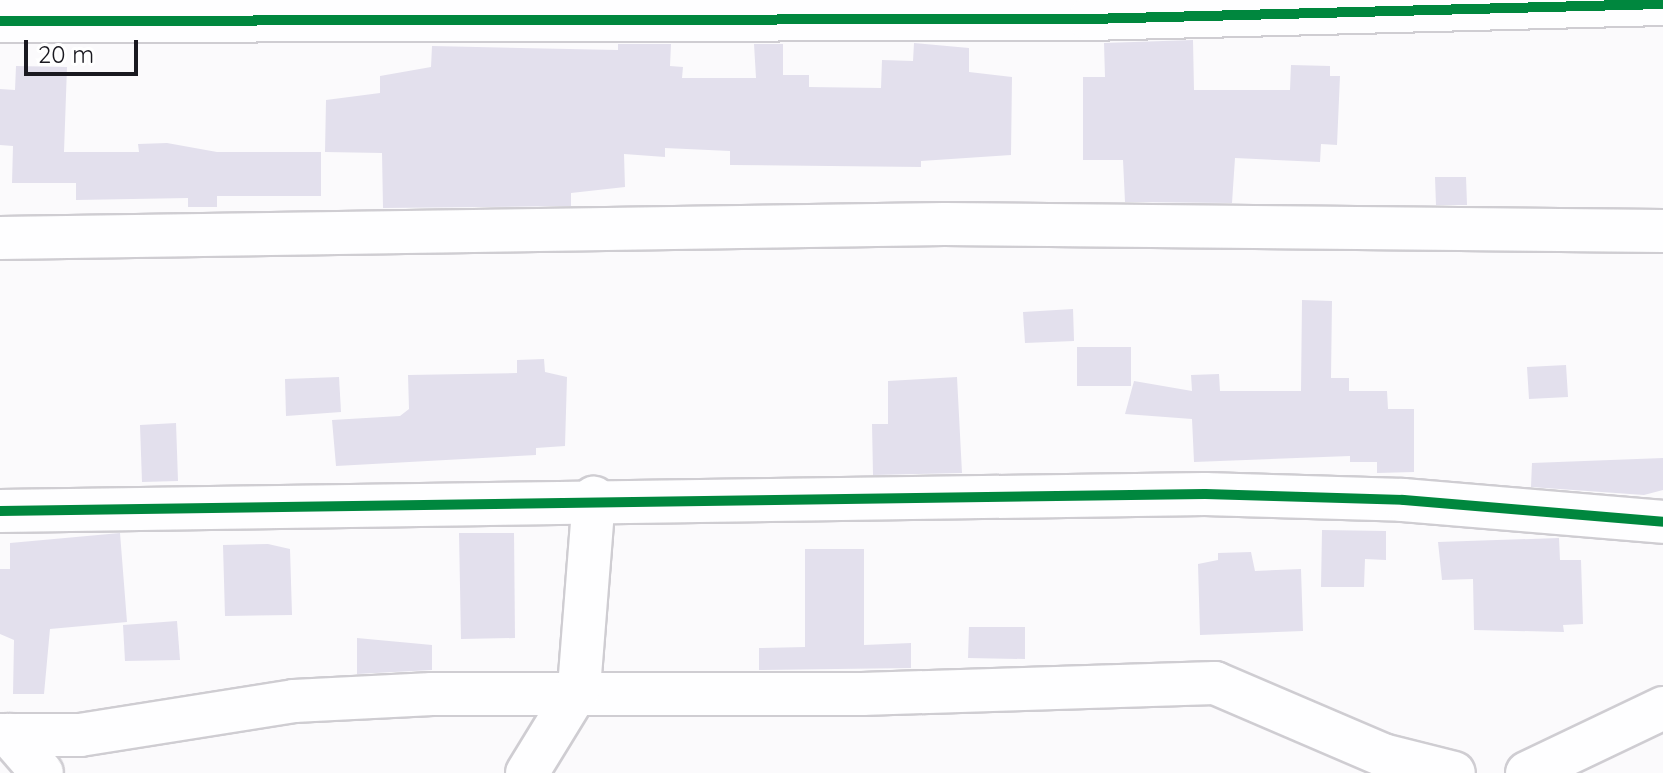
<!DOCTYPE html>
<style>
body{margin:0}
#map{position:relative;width:1663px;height:773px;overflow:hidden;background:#fbfafc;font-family:Quicksand,sans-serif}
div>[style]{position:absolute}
.building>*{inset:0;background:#e3e0ed}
.roads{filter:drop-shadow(2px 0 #cfcdd2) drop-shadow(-2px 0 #cfcdd2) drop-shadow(0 2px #cfcdd2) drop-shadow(0 -2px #cfcdd2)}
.minor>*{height:42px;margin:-21px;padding:0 21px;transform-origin:21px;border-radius:21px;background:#fefeff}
.cycleway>*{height:10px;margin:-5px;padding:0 5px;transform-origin:5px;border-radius:5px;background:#00873e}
span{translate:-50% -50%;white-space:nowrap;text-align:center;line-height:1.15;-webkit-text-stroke:7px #fff;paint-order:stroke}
.scale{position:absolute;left:24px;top:40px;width:114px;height:36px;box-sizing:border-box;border:4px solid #1a1920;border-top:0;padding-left:10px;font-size:24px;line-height:28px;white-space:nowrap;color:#1a1920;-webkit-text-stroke:6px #fff;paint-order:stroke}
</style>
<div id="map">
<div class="building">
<div style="clip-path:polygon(1193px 40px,1194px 90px,1290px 90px,1291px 65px,1330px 66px,1330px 76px,1340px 76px,1337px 145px,1321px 144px,1320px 162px,1235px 158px,1232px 203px,1125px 202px,1123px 160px,1083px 160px,1083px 77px,1105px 77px,1104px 43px)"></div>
<div style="clip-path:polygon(914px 43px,969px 48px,969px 72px,1012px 77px,1011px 155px,921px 161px,921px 167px,730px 165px,730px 151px,665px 148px,665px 157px,624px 154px,625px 187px,571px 193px,571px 206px,383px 208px,382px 153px,325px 152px,326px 100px,380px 93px,380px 76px,431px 67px,432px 46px,618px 50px,618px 44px,671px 44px,670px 66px,683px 67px,682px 78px,756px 78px,754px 44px,783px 44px,783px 75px,809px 75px,809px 87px,881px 88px,882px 60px,913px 61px)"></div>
<div style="clip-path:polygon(16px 66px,67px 67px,64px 152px,139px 152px,138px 144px,167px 143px,217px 152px,321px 152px,321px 196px,217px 196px,217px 207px,188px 207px,188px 198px,76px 200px,76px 183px,12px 183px,13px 146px,0 145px,0 89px,15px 90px)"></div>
<div style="clip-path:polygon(1435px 177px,1466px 177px,1467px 205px,1436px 205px)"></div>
<div style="clip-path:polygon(1302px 300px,1332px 301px,1331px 378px,1349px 378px,1349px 391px,1387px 391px,1388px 409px,1414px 409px,1414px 472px,1377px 473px,1377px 462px,1350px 462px,1350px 456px,1194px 462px,1192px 419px,1125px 414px,1134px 381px,1192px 391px,1191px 375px,1219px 374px,1220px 391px,1301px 391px)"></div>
<div style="clip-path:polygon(1073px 309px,1074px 341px,1025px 343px,1023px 312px)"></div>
<div style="clip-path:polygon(1077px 347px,1131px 347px,1131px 386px,1077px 386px)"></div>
<div style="clip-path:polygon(544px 359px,545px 372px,567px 377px,565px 446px,536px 448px,536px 455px,336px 466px,332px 420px,400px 416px,409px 409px,408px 375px,517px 373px,517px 360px)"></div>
<div style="clip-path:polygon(1566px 365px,1568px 397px,1529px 399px,1527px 367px)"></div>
<div style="clip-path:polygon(339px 377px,341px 412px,286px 416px,285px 379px)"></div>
<div style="clip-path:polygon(957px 377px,962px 473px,873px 475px,872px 424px,888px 424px,888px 381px)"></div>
<div style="clip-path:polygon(176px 423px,178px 481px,142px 482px,140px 425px)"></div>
<div style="clip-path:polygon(1663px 458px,1663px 490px,1644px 495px,1531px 487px,1532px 463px)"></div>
<div style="clip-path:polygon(1322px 530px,1386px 531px,1386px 560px,1365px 559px,1364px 587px,1321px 587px)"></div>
<div style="clip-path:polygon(120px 533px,127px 622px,50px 629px,44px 694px,13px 694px,14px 640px,0 634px,0 569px,10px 569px,10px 543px)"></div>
<div style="clip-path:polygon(459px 533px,514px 533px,515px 638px,461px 639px)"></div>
<div style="clip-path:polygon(1559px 538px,1560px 560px,1581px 560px,1583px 624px,1563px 625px,1564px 632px,1474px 630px,1473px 579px,1442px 580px,1438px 542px)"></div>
<div style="clip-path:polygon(268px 544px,290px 549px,292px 615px,225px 616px,223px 545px)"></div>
<div style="clip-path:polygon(805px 549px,864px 549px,864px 645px,911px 643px,911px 668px,759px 670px,759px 648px,805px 647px)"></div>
<div style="clip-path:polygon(1251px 552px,1255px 571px,1301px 569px,1303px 631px,1200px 635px,1198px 564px,1218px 560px,1218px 553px)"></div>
<div style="clip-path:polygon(177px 621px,180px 660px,125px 661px,123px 625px)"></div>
<div style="clip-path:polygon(969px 627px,1025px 627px,1025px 659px,968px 658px)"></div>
<div style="clip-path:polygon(357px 638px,432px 645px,432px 670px,357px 674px)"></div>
</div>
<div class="roads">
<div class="minor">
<div style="left:0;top:21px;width:1089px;rotate:-0.11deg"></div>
<div style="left:1089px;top:19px;width:574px;rotate:-1.5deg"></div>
<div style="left:0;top:238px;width:944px;rotate:-0.85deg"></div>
<div style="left:944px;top:224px;width:719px;rotate:0.56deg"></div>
<div style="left:0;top:511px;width:1205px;rotate:-0.81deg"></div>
<div style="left:1205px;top:494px;width:198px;rotate:1.7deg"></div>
<div style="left:1403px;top:500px;width:261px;rotate:4.8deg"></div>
<div style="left:0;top:735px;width:80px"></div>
<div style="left:80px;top:735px;width:217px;rotate:-9deg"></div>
<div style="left:294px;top:701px;width:138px;rotate:-2.9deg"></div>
<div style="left:432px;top:694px;width:430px"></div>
<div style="left:862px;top:694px;width:353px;rotate:-1.8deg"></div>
<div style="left:1215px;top:683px;width:183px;rotate:23.2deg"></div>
<div style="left:1383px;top:755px;width:73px;rotate:14.2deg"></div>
<div style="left:9px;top:735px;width:50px;rotate:49deg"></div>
<div style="left:527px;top:773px;width:100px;rotate:-58.5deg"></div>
<div style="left:579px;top:688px;width:191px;rotate:-85.5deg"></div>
<div style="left:1527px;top:773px;width:151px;rotate:-25.5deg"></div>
</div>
</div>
<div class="cycleway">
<div style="left:0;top:21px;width:1089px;rotate:-0.11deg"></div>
<div style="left:1089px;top:19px;width:574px;rotate:-1.5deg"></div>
<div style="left:0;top:511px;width:1205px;rotate:-0.81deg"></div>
<div style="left:1205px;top:494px;width:198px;rotate:1.7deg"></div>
<div style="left:1403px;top:500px;width:261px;rotate:4.8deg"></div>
</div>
<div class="scale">20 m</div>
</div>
